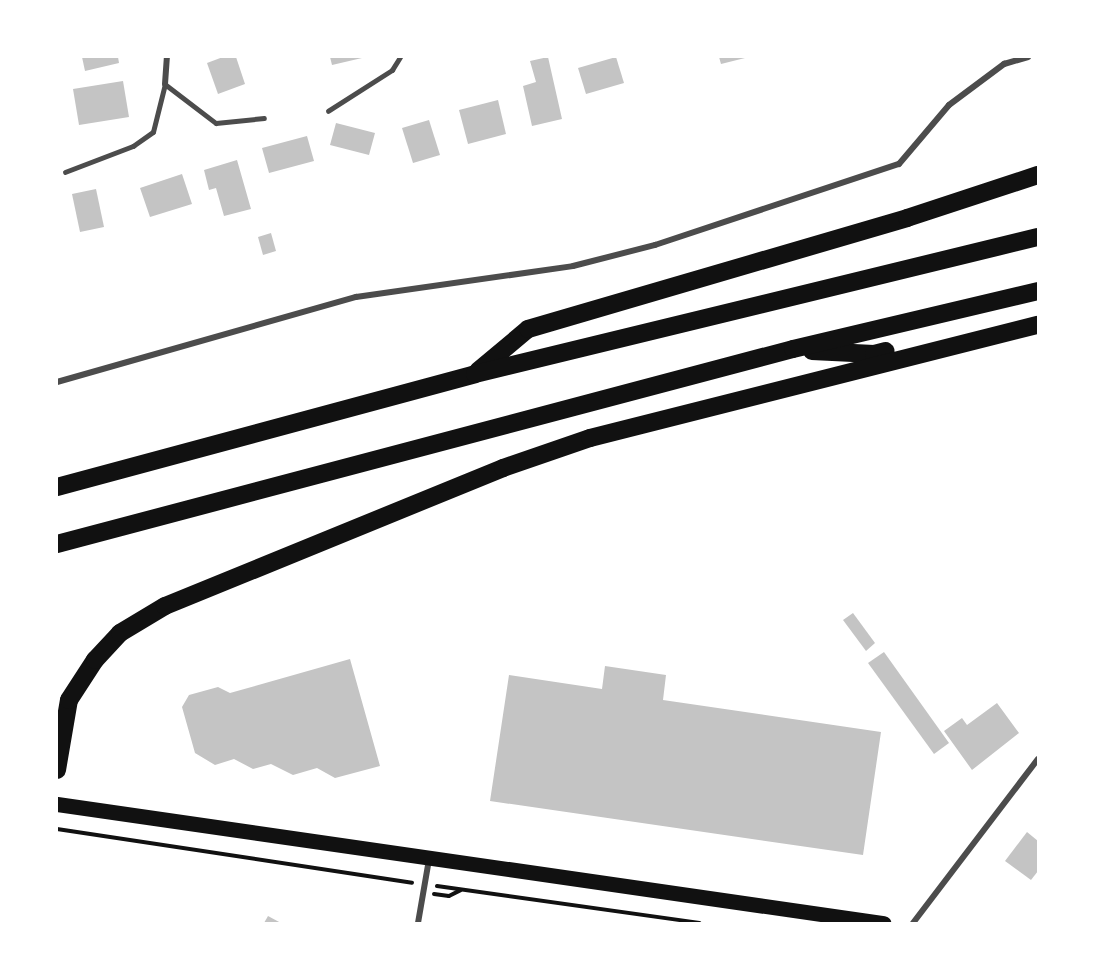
<!DOCTYPE html>
<style>
body{margin:0}
#map{position:relative;width:1095px;height:980px;overflow:hidden;background:#fff;font-family:Mulish,sans-serif}
div>[style]{position:absolute}
.building>*{inset:0;background:#c4c4c4}
.path>*{height:4px;margin:-2px;padding:0 2px;transform-origin:2px;border-radius:2px;background:#111}
.service>*{height:4.5px;margin:-2.25px;padding:0 2.25px;transform-origin:2.25px;border-radius:2.25px;background:#4c4c4c}
.minor>*{height:6px;margin:-3px;padding:0 3px;transform-origin:3px;border-radius:3px;background:#4c4c4c}
.primary>*{height:15px;margin:-7.5px;padding:0 7.5px;transform-origin:7.5px;border-radius:7.5px;background:#111}
.motorway>*{height:18px;margin:-9px;padding:0 9px;transform-origin:9px;border-radius:9px;background:#111}
span{translate:-50% -50%;white-space:nowrap;text-align:center;line-height:1.15;-webkit-text-stroke:6px #fff;paint-order:stroke}
.frame{position:absolute;inset:0;border:58px solid #fff;pointer-events:none}
</style>
<div id="map">
<div class="building">
<div style="clip-path:polygon(82px 57px,118px 57px,119px 63px,85px 71px)"></div>
<div style="clip-path:polygon(223px 57px,236px 57px,245px 84px,218px 94px,207px 63px)"></div>
<div style="clip-path:polygon(330px 57px,362px 57px,362px 58px,332px 65px)"></div>
<div style="clip-path:polygon(548px 57px,562px 119px,532px 126px,523px 86px,536px 82px,530px 61px)"></div>
<div style="clip-path:polygon(616px 57px,624px 83px,586px 94px,578px 68px)"></div>
<div style="clip-path:polygon(719px 57px,745px 57px,745px 58px,721px 64px)"></div>
<div style="clip-path:polygon(123px 81px,129px 117px,79px 125px,73px 89px)"></div>
<div style="clip-path:polygon(498px 100px,506px 134px,468px 144px,459px 110px)"></div>
<div style="clip-path:polygon(429px 120px,440px 155px,413px 163px,402px 128px)"></div>
<div style="clip-path:polygon(336px 123px,375px 133px,369px 155px,330px 145px)"></div>
<div style="clip-path:polygon(307px 136px,314px 161px,269px 173px,262px 148px)"></div>
<div style="clip-path:polygon(237px 160px,251px 209px,224px 216px,216px 188px,209px 190px,204px 170px)"></div>
<div style="clip-path:polygon(182px 174px,192px 204px,150px 217px,140px 188px)"></div>
<div style="clip-path:polygon(96px 189px,104px 227px,80px 232px,72px 194px)"></div>
<div style="clip-path:polygon(271px 233px,276px 251px,263px 255px,258px 237px)"></div>
<div style="clip-path:polygon(853px 613px,875px 643px,866px 651px,843px 620px)"></div>
<div style="clip-path:polygon(884px 652px,949px 743px,934px 754px,868px 663px)"></div>
<div style="clip-path:polygon(350px 659px,380px 766px,335px 778px,317px 768px,293px 775px,271px 764px,253px 769px,234px 759px,215px 765px,195px 753px,182px 707px,189px 695px,218px 687px,230px 693px)"></div>
<div style="clip-path:polygon(605px 666px,666px 675px,663px 700px,881px 732px,863px 855px,490px 801px,509px 675px,602px 689px)"></div>
<div style="clip-path:polygon(997px 703px,1019px 733px,972px 770px,944px 731px,962px 718px,967px 725px)"></div>
<div style="clip-path:polygon(1027px 832px,1038px 841px,1038px 871px,1031px 880px,1005px 861px)"></div>
<div style="clip-path:polygon(268px 916px,281px 923px,264px 923px)"></div>
</div>
<div class="path">
<div style="left:57px;top:829px;width:359px;rotate:8.6deg"></div>
<div style="left:437px;top:886px;width:265px;rotate:8deg"></div>
<div style="left:434px;top:894px;width:15px;rotate:8deg"></div>
<div style="left:449px;top:896px;width:13px;rotate:-27deg"></div>
</div>
<div class="service">
<div style="left:328px;top:111px;width:76px;rotate:-32.6deg"></div>
<div style="left:392px;top:70px;width:15px;rotate:-58deg"></div>
<div style="left:65px;top:172px;width:73px;rotate:-20.9deg"></div>
<div style="left:133px;top:146px;width:24px;rotate:-35deg"></div>
<div style="left:153px;top:132px;width:49px;rotate:-76deg"></div>
<div style="left:165px;top:84px;width:64px;rotate:37.4deg"></div>
<div style="left:216px;top:123px;width:48px;rotate:-5.9deg"></div>
</div>
<div class="minor">
<div style="left:165px;top:84px;width:27px;rotate:-86deg"></div>
<div style="left:57px;top:382px;width:311px;rotate:-15.9deg"></div>
<div style="left:356px;top:297px;width:219px;rotate:-8.1deg"></div>
<div style="left:573px;top:266px;width:85px;rotate:-14.4deg"></div>
<div style="left:655px;top:245px;width:257px;rotate:-18.4deg"></div>
<div style="left:899px;top:164px;width:77px;rotate:-49.7deg"></div>
<div style="left:949px;top:105px;width:69px;rotate:-36.7deg"></div>
<div style="left:1004px;top:64px;width:25px;rotate:-16deg"></div>
<div style="left:418px;top:923px;width:65px;rotate:-80.2deg"></div>
<div style="left:913px;top:923px;width:206px;rotate:-52.7deg"></div>
</div>
<div class="primary">
<div style="left:57px;top:804px;width:835px;rotate:8.2deg"></div>
</div>
<div class="motorway">
<div style="left:812px;top:351px;width:62px;rotate:2.8deg"></div>
<div style="left:874px;top:354px;width:12px;rotate:-14deg"></div>
<div style="left:478px;top:371px;width:65px;rotate:-40deg"></div>
<div style="left:528px;top:329px;width:395px;rotate:-16.3deg"></div>
<div style="left:907px;top:218px;width:138px;rotate:-18.2deg"></div>
<div style="left:57px;top:487px;width:433px;rotate:-15.1deg"></div>
<div style="left:475px;top:374px;width:579px;rotate:-13.68deg"></div>
<div style="left:57px;top:544px;width:761px;rotate:-14.84deg"></div>
<div style="left:793px;top:349px;width:252px;rotate:-13.3deg"></div>
<div style="left:57px;top:770px;width:71px;rotate:-80.3deg"></div>
<div style="left:69px;top:700px;width:48px;rotate:-57deg"></div>
<div style="left:95px;top:660px;width:37px;rotate:-47deg"></div>
<div style="left:120px;top:633px;width:52px;rotate:-31deg"></div>
<div style="left:165px;top:606px;width:365px;rotate:-22.2deg"></div>
<div style="left:503px;top:468px;width:92px;rotate:-19deg"></div>
<div style="left:590px;top:438px;width:462px;rotate:-14.2deg"></div>
</div>
<div class="frame"></div>
</div>
